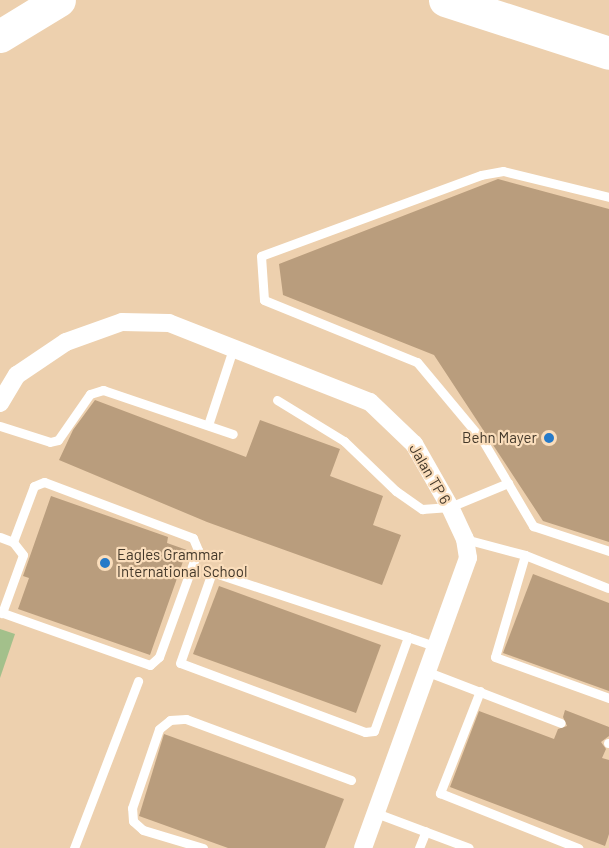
<!DOCTYPE html>
<style>
body{margin:0}
#map{position:relative;width:609px;height:848px;overflow:hidden;background:#edd0ae;font-family:Barlow,sans-serif}
div>[style]{position:absolute}
.green>*{inset:0;background:#a3c08b}
.building>*{inset:0;background:#b99d7d}
.service>*{height:9px;margin:-4.5px;padding:0 4.5px;transform-origin:4.5px;border-radius:4.5px;background:#fff}
.minor>*{height:18px;margin:-9px;padding:0 9px;transform-origin:9px;border-radius:9px;background:#fff}
.motorway>*{height:33px;margin:-16.5px;padding:0 16.5px;transform-origin:16.5px;border-radius:16.5px;background:#fff}
.dots>*{width:16px;height:16px;translate:-50% -50%;box-sizing:border-box;border:3px solid #faddbb;border-radius:50%}
span{translate:-50% -50%;white-space:nowrap;text-align:center;line-height:1.15;-webkit-text-stroke:4.5px #faddbb;paint-order:stroke}
.poi-label{font-size:15px;color:#423729}
.right{translate:-100% -50%;text-align:right}
.left{translate:0 -50%;text-align:left}
.street-label{font-size:15px;color:#423729}
</style>
<div id="map">
<div class="green">
<div style="clip-path:polygon(0 629px,15px 634px,0 678px)"></div>
</div>
<div class="building">
<div style="clip-path:polygon(498px 179px,609px 209px,609px 542px,543px 521px,434px 355px,283px 295px,279px 264px)"></div>
<div style="clip-path:polygon(95px 400px,246px 457px,260px 420px,340px 449px,330px 476px,383px 496px,373px 525px,401px 535px,382px 585px,207px 522px,59px 460px,73px 430px)"></div>
<div style="clip-path:polygon(51px 496px,168px 537px,167px 543px,187px 550px,150px 655px,18px 609px,29px 578px,23px 576px)"></div>
<div style="clip-path:polygon(533px 574px,609px 603px,609px 691px,503px 653px)"></div>
<div style="clip-path:polygon(219px 586px,381px 645px,356px 713px,193px 654px)"></div>
<div style="clip-path:polygon(565px 710px,609px 727px,609px 736px,601px 742px,606px 749px,602px 758px,609px 760px,609px 834px,605px 846px,450px 787px,479px 711px,554px 739px,558px 729px,567px 726px,563px 717px)"></div>
<div style="clip-path:polygon(164px 734px,344px 799px,325px 848px,228px 848px,139px 816px)"></div>
</div>
<div class="service">
<div style="left:609px;top:197px;width:109px;rotate:-166.2deg"></div>
<div style="left:503px;top:171px;width:22px;rotate:170deg"></div>
<div style="left:481px;top:175px;width:234px;rotate:159.8deg"></div>
<div style="left:261px;top:256px;width:44px;rotate:86.1deg"></div>
<div style="left:264px;top:300px;width:165px;rotate:22.1deg"></div>
<div style="left:417px;top:362px;width:103px;rotate:50.1deg"></div>
<div style="left:483px;top:441px;width:99px;rotate:59.5deg"></div>
<div style="left:533px;top:526px;width:80px;rotate:18.2deg"></div>
<div style="left:277px;top:400px;width:79px;rotate:31.5deg"></div>
<div style="left:344px;top:441px;width:72px;rotate:43.9deg"></div>
<div style="left:396px;top:491px;width:32px;rotate:35deg"></div>
<div style="left:422px;top:509px;width:28px;rotate:-4deg"></div>
<div style="left:450px;top:507px;width:63px;rotate:-22.5deg"></div>
<div style="left:208px;top:425px;width:83px;rotate:-71.8deg"></div>
<div style="left:0;top:426px;width:52px;rotate:17.7deg"></div>
<div style="left:50px;top:442px;width:8px;rotate:-14deg"></div>
<div style="left:58px;top:440px;width:56px;rotate:-55.2deg"></div>
<div style="left:90px;top:394px;width:14px;rotate:-17deg"></div>
<div style="left:103px;top:390px;width:137px;rotate:18.7deg"></div>
<div style="left:0;top:537px;width:14px;rotate:21deg"></div>
<div style="left:13px;top:542px;width:16px;rotate:52deg"></div>
<div style="left:23px;top:555px;width:62px;rotate:109.9deg"></div>
<div style="left:465px;top:539px;width:62px;rotate:14.9deg"></div>
<div style="left:525px;top:555px;width:89px;rotate:21.7deg"></div>
<div style="left:525px;top:555px;width:106px;rotate:106.4deg"></div>
<div style="left:495px;top:657px;width:121px;rotate:19.8deg"></div>
<div style="left:0;top:612px;width:159px;rotate:19.5deg"></div>
<div style="left:150px;top:665px;width:12px;rotate:-42deg"></div>
<div style="left:159px;top:657px;width:114px;rotate:-70deg"></div>
<div style="left:198px;top:550px;width:13px;rotate:-113deg"></div>
<div style="left:193px;top:538px;width:159px;rotate:-159.4deg"></div>
<div style="left:44px;top:482px;width:11px;rotate:158deg"></div>
<div style="left:34px;top:486px;width:60px;rotate:110.6deg"></div>
<div style="left:408px;top:637px;width:100px;rotate:109.9deg"></div>
<div style="left:374px;top:731px;width:9px;rotate:174deg"></div>
<div style="left:365px;top:732px;width:197px;rotate:-159.5deg"></div>
<div style="left:180px;top:663px;width:96px;rotate:-70.6deg"></div>
<div style="left:212px;top:572px;width:206px;rotate:18.3deg"></div>
<div style="left:408px;top:637px;width:31px;rotate:19deg"></div>
<div style="left:428px;top:672px;width:142px;rotate:21deg"></div>
<div style="left:480px;top:691px;width:110px;rotate:111.4deg"></div>
<div style="left:440px;top:793px;width:149px;rotate:21.7deg"></div>
<div style="left:608px;top:743px;width:1px"></div>
<div style="left:376px;top:813px;width:99px;rotate:20.6deg"></div>
<div style="left:74px;top:848px;width:179px;rotate:-69deg"></div>
<div style="left:203px;top:848px;width:63px;rotate:-163.3deg"></div>
<div style="left:143px;top:830px;width:13px;rotate:-138deg"></div>
<div style="left:133px;top:821px;width:13px;rotate:-94deg"></div>
<div style="left:132px;top:808px;width:83px;rotate:-71.1deg"></div>
<div style="left:159px;top:729px;width:14px;rotate:-39deg"></div>
<div style="left:170px;top:720px;width:16px;rotate:-4deg"></div>
<div style="left:186px;top:719px;width:176px;rotate:20.3deg"></div>
<div style="left:419px;top:848px;width:18px;rotate:-68deg"></div>
</div>
<div class="minor">
<div style="left:0;top:403px;width:33px;rotate:-59deg"></div>
<div style="left:17px;top:375px;width:59px;rotate:-34deg"></div>
<div style="left:66px;top:342px;width:59px;rotate:-19.7deg"></div>
<div style="left:122px;top:322px;width:47px;rotate:1.2deg"></div>
<div style="left:169px;top:323px;width:216px;rotate:21.5deg"></div>
<div style="left:370px;top:402px;width:61px;rotate:43.7deg"></div>
<div style="left:414px;top:444px;width:73px;rotate:60.3deg"></div>
<div style="left:450px;top:507px;width:35px;rotate:65deg"></div>
<div style="left:465px;top:539px;width:19px;rotate:81deg"></div>
<div style="left:468px;top:558px;width:308px;rotate:109.9deg"></div>
</div>
<div class="motorway">
<div style="left:445px;top:0;width:172px;rotate:17.9deg"></div>
<div style="left:0;top:36px;width:69px;rotate:-31.4deg"></div>
</div>
<div class="dots">
<div style="left:549px;top:438px;background:#267ac8"></div>
<div style="left:105px;top:563px;background:#267ac8"></div>
</div>
<div class="poi-label">
<span class="right" style="left:537px;top:438px">Behn Mayer</span>
<span class="left" style="left:117px;top:563px">Eagles Grammar<br>International School</span>
</div>
<div class="street-label">
<span style="left:430px;top:474px;rotate:60deg">Jalan TP 6</span>
</div>
</div>
